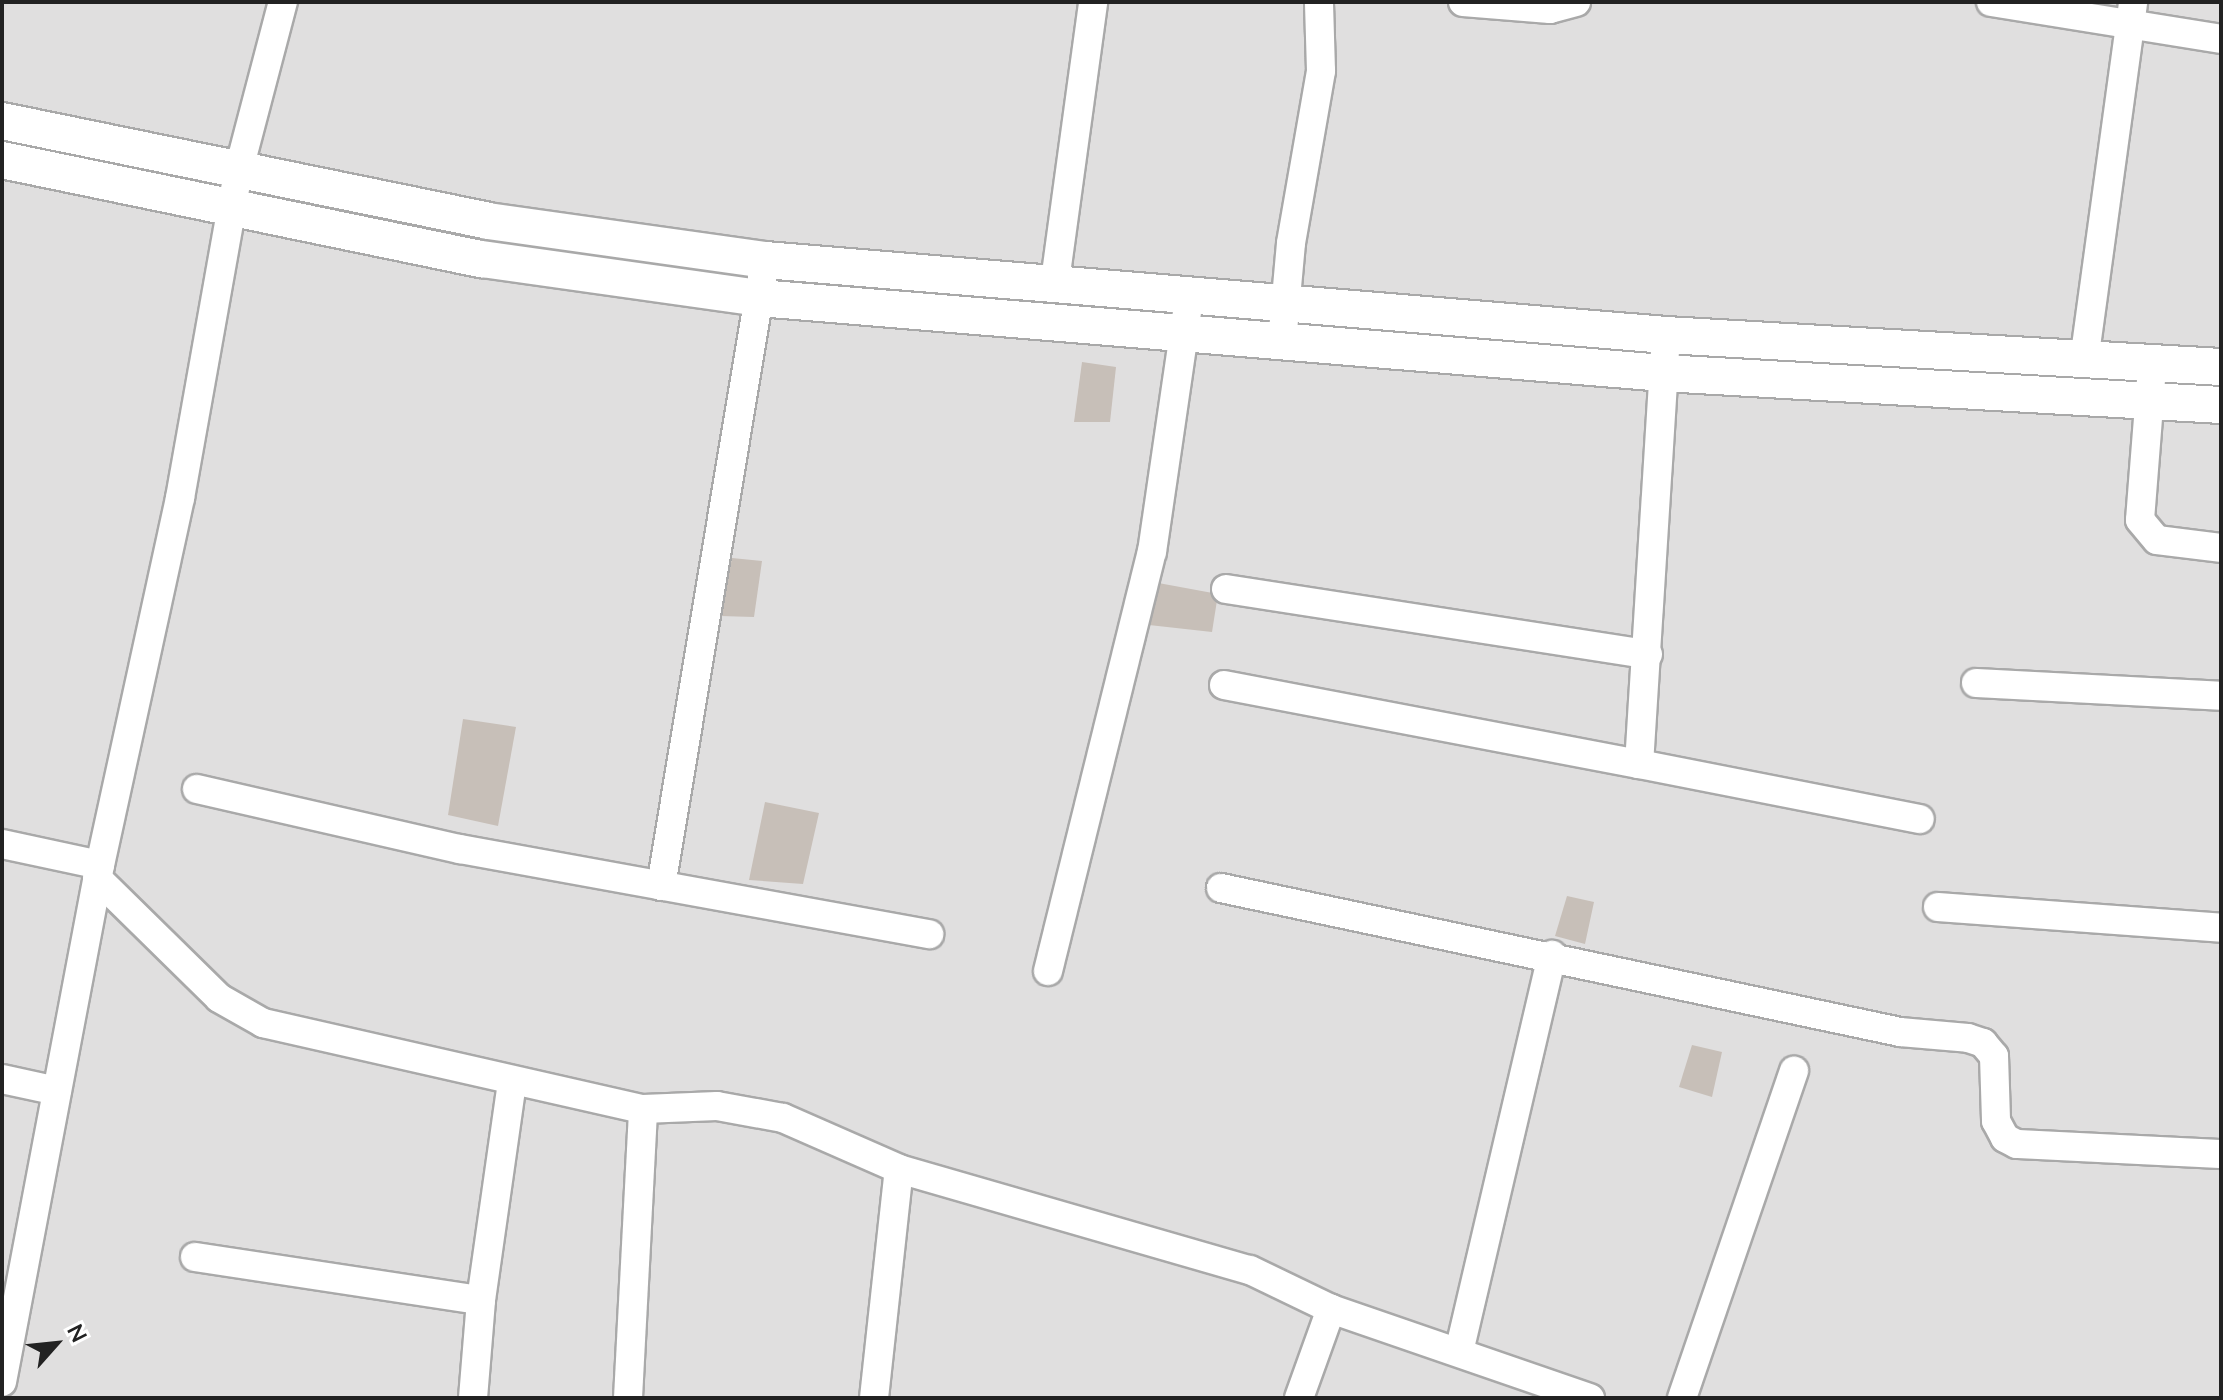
<!DOCTYPE html>
<style>
body{margin:0}
#map{position:relative;width:2223px;height:1400px;overflow:hidden;background:#f2efe9;font-family:Mulish,sans-serif}
div>[style]{position:absolute}
.residential>*{inset:0;background:#e0dfdf}
.building>*{inset:0;background:#c7bfb8}
.roads{filter:drop-shadow(2px 0 #a9a9a9) drop-shadow(-2px 0 #a9a9a9) drop-shadow(0 2px #a9a9a9) drop-shadow(0 -2px #a9a9a9)}
.minor>*{height:28px;margin:-14px;padding:0 14px;transform-origin:14px;border-radius:14px;background:#fff}
.tertiary>*{height:36px;margin:-18px;padding:0 18px;transform-origin:18px;border-radius:18px;background:#fff}
span{translate:-50% -50%;white-space:nowrap;text-align:center;line-height:1.15;-webkit-text-stroke:6px #fff;paint-order:stroke}
.frame{position:absolute;inset:0;border:4px solid #222;pointer-events:none}
.north{position:absolute;left:16px;top:1304px;width:80px;height:80px;-webkit-text-stroke:6px #fff;paint-order:stroke;rotate:63deg;font-size:22px;font-weight:700;line-height:32px;text-align:center;color:#222}
.north::after{content:'';display:block;margin:auto;width:28px;height:36px;background:#222;clip-path:polygon(50% 0,100% 100%,50% 72%,0 100%)}
</style>
<div id="map">
<div class="residential">
<div style="clip-path:polygon(2px 2px,2221px 2px,2221px 1398px,2px 1398px)"></div>
</div>
<div class="building">
<div style="clip-path:polygon(1082px 362px,1116px 367px,1110px 422px,1074px 422px)"></div>
<div style="clip-path:polygon(732px 558px,762px 561px,754px 617px,720px 616px)"></div>
<div style="clip-path:polygon(1153px 582px,1218px 594px,1212px 632px,1140px 624px)"></div>
<div style="clip-path:polygon(463px 719px,516px 727px,498px 826px,448px 815px)"></div>
<div style="clip-path:polygon(765px 802px,819px 813px,803px 884px,749px 880px)"></div>
<div style="clip-path:polygon(1567px 896px,1594px 902px,1585px 944px,1555px 936px)"></div>
<div style="clip-path:polygon(1692px 1045px,1722px 1052px,1712px 1097px,1679px 1087px)"></div>
</div>
<div class="roads">
<div class="minor">
<div style="left:1463px;top:2px;width:87px;rotate:4.6deg"></div>
<div style="left:1550px;top:9px;width:27px;rotate:-15deg"></div>
<div style="left:1991px;top:2px;width:233px;rotate:9.1deg"></div>
<div style="left:1055px;top:281px;width:282px;rotate:-82.2deg"></div>
<div style="left:1666px;top:335px;width:430px;rotate:93.6deg"></div>
<div style="left:1639px;top:764px;width:286px;rotate:11.1deg"></div>
<div style="left:1282px;top:342px;width:99px;rotate:-84.8deg"></div>
<div style="left:1291px;top:243px;width:175px;rotate:-80.1deg"></div>
<div style="left:1321px;top:71px;width:69px;rotate:-91.7deg"></div>
<div style="left:2084px;top:361px;width:362px;rotate:-82.2deg"></div>
<div style="left:2151px;top:380px;width:140px;rotate:94.5deg"></div>
<div style="left:2140px;top:520px;width:26px;rotate:50deg"></div>
<div style="left:2157px;top:540px;width:64px;rotate:7.1deg"></div>
<div style="left:1226px;top:589px;width:427px;rotate:8.8deg"></div>
<div style="left:1976px;top:683px;width:245px;rotate:3deg"></div>
<div style="left:1224px;top:685px;width:422px;rotate:10.8deg"></div>
<div style="left:197px;top:789px;width:270px;rotate:12.9deg"></div>
<div style="left:460px;top:849px;width:477px;rotate:10.3deg"></div>
<div style="left:2px;top:844px;width:100px;rotate:12.1deg"></div>
<div style="left:97px;top:878px;width:171px;rotate:44.5deg"></div>
<div style="left:219px;top:998px;width:51px;rotate:29.6deg"></div>
<div style="left:263px;top:1023px;width:390px;rotate:12.8deg"></div>
<div style="left:643px;top:1109px;width:74px;rotate:-2.3deg"></div>
<div style="left:717px;top:1106px;width:67px;rotate:10.3deg"></div>
<div style="left:783px;top:1118px;width:127px;rotate:23.7deg"></div>
<div style="left:899px;top:1169px;width:365px;rotate:16.1deg"></div>
<div style="left:1250px;top:1270px;width:90px;rotate:25.7deg"></div>
<div style="left:1331px;top:1309px;width:274px;rotate:19deg"></div>
<div style="left:661px;top:886px;width:635px;rotate:-80.57deg"></div>
<div style="left:1221px;top:888px;width:694px;rotate:11.97deg"></div>
<div style="left:1900px;top:1032px;width:68px;rotate:5deg"></div>
<div style="left:1968px;top:1038px;width:16px;rotate:18deg"></div>
<div style="left:1983px;top:1043px;width:17px;rotate:50deg"></div>
<div style="left:1994px;top:1056px;width:65px;rotate:88.2deg"></div>
<div style="left:1996px;top:1121px;width:19px;rotate:62deg"></div>
<div style="left:2005px;top:1138px;width:13px;rotate:27deg"></div>
<div style="left:2017px;top:1144px;width:204px;rotate:2.8deg"></div>
<div style="left:1938px;top:907px;width:284px;rotate:4.2deg"></div>
<div style="left:1048px;top:971px;width:432px;rotate:-76.1deg"></div>
<div style="left:1152px;top:552px;width:243px;rotate:-81.7deg"></div>
<div style="left:2px;top:1079px;width:56px;rotate:12.3deg"></div>
<div style="left:195px;top:1257px;width:289px;rotate:8.6deg"></div>
<div style="left:481px;top:1300px;width:220px;rotate:-81.9deg"></div>
<div style="left:1459px;top:1352px;width:408px;rotate:-76.8deg"></div>
<div style="left:2px;top:1382px;width:526px;rotate:-79.27deg"></div>
<div style="left:100px;top:865px;width:376px;rotate:-77.7deg"></div>
<div style="left:180px;top:498px;width:330px;rotate:-79.9deg"></div>
<div style="left:238px;top:173px;width:177px;rotate:-75.3deg"></div>
<div style="left:473px;top:1398px;width:98px;rotate:-85.3deg"></div>
<div style="left:628px;top:1398px;width:289px;rotate:-87deg"></div>
<div style="left:874px;top:1398px;width:230px;rotate:-83.8deg"></div>
<div style="left:1299px;top:1398px;width:95px;rotate:-70.2deg"></div>
<div style="left:1682px;top:1398px;width:346px;rotate:-71.1deg"></div>
</div>
<div class="tertiary">
<div style="left:2px;top:121px;width:496px;rotate:11.6deg"></div>
<div style="left:488px;top:221px;width:280px;rotate:8deg"></div>
<div style="left:765px;top:260px;width:904px;rotate:4.76deg"></div>
<div style="left:1666px;top:335px;width:556px;rotate:3.3deg"></div>
<div style="left:2px;top:160px;width:490px;rotate:11.7deg"></div>
<div style="left:482px;top:259px;width:280px;rotate:8deg"></div>
<div style="left:759px;top:298px;width:907px;rotate:4.74deg"></div>
<div style="left:1663px;top:373px;width:559px;rotate:3.28deg"></div>
</div>
</div>
<div class="frame"></div>
<div class="north">N</div>
</div>
